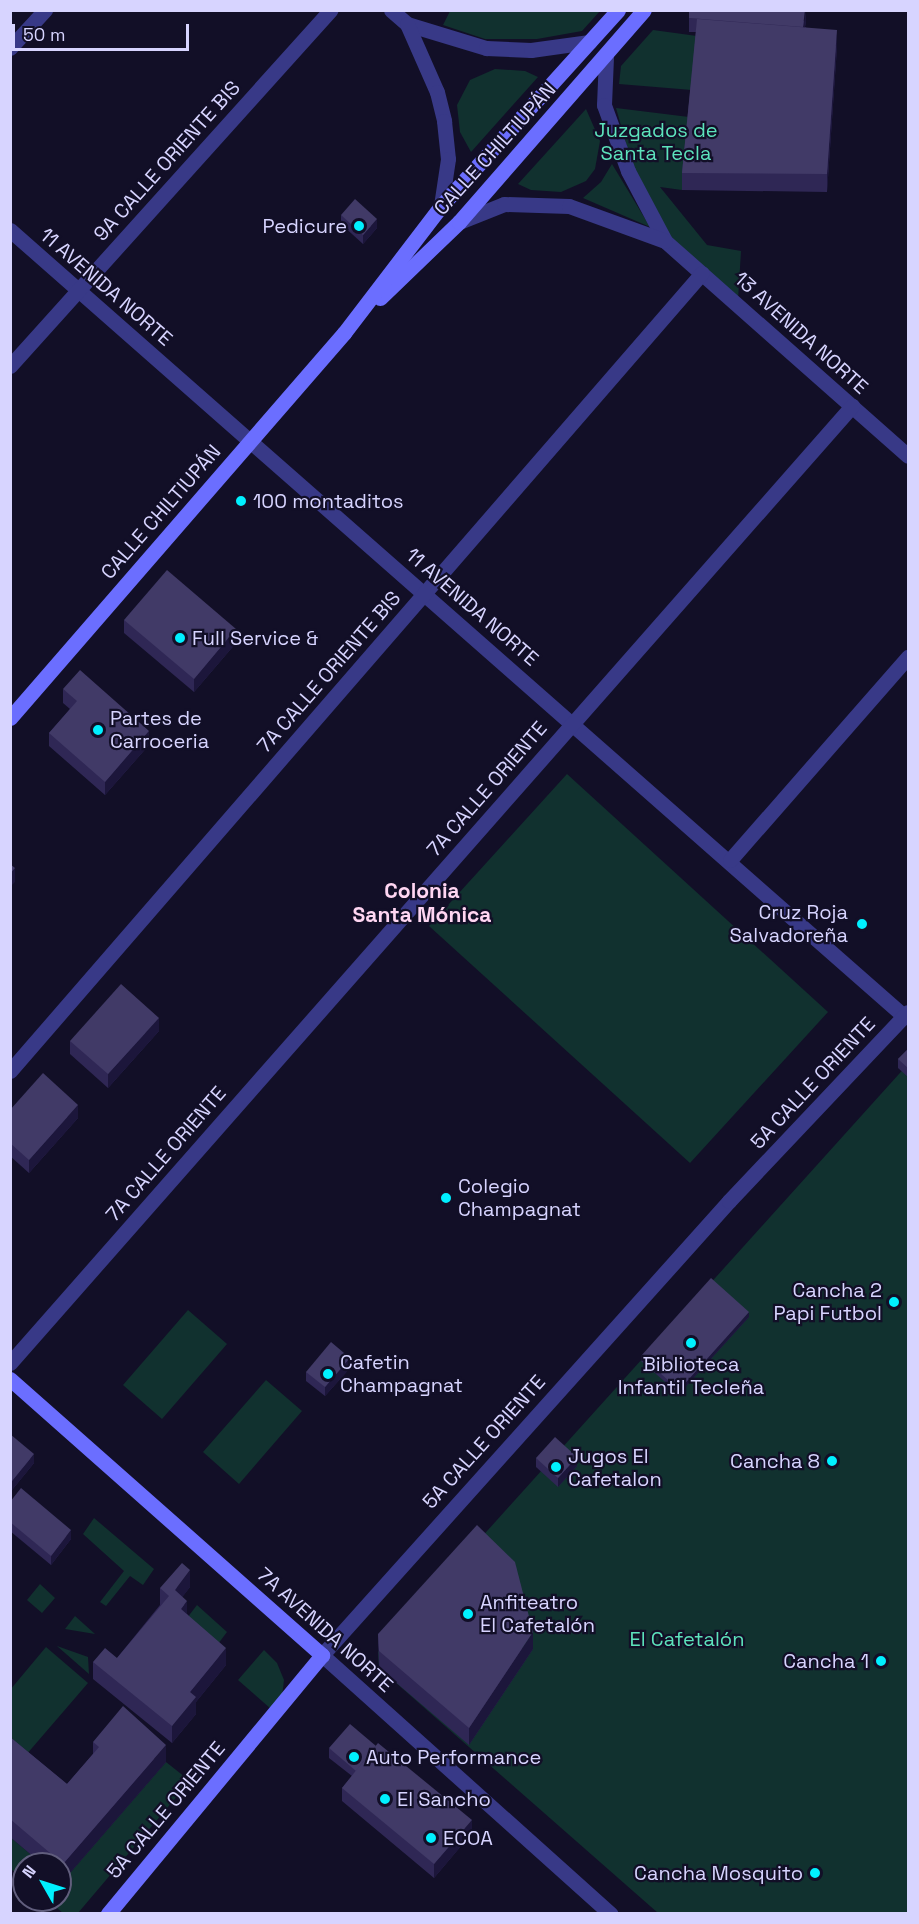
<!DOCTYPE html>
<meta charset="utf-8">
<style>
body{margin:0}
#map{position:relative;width:919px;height:1924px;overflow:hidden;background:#120f27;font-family:"Space Grotesk",sans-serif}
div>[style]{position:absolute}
.green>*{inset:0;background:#11312f}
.minor>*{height:15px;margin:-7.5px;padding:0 7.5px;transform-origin:7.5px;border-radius:7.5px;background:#383987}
.tertiary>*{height:15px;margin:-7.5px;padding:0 7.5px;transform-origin:7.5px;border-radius:7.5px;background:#383987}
.secondary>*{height:15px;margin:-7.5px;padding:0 7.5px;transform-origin:7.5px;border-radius:7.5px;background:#6b6eff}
.wall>*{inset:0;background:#2f2755}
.shaded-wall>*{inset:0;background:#1c163b}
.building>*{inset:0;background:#413a67}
.dots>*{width:16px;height:16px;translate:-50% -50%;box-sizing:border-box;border:3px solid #120f27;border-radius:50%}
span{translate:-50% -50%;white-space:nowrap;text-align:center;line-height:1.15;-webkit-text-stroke:4.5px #120f27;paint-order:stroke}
.park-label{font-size:20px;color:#5de3bc}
.street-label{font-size:20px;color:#d7d4ff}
.poi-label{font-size:20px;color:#d7d4ff}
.right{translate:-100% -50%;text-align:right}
.left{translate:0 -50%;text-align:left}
.neighbourhood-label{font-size:21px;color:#ffd6f2;font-weight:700}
.frame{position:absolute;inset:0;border:12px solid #d7d4ff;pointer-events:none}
.north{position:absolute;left:12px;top:1852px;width:60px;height:60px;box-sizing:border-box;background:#120f27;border:2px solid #615e7d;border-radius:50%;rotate:309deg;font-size:16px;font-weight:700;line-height:24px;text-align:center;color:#d7d4ff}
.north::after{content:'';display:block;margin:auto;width:21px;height:27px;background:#00f0ff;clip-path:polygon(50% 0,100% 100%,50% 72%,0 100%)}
.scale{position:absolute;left:12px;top:24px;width:177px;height:27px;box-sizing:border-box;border:3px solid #d7d4ff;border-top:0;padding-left:8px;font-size:18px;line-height:21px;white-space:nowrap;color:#d7d4ff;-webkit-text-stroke:4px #120f27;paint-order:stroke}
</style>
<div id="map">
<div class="green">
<div style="clip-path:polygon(450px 11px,450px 10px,600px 11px,582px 31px,537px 39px,485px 39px,443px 25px)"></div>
<div style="clip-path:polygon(653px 30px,697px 36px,692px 90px,619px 84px,621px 66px)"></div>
<div style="clip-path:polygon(495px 69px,525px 71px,538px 77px,471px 152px,460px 132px,457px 105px,470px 80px)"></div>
<div style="clip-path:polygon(616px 108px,689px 117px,682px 190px,660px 187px,707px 245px,741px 251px,738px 300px,669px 237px,633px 168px)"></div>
<div style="clip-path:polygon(586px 109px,600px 141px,595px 169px,586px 181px,561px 192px,531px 190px,518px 184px)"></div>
<div style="clip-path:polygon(612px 164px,650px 227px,583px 198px,601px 182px)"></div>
<div style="clip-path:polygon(567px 774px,828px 1012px,690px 1163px,429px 926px)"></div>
<div style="clip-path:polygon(908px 1064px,908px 1913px,658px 1913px,379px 1668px,378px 1652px)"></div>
<div style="clip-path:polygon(188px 1310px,227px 1344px,162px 1419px,123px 1385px)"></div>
<div style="clip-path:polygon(266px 1380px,302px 1411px,239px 1484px,203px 1452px)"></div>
<div style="clip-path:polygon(94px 1518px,154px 1569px,143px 1585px,130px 1576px,106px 1606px,100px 1602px,124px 1571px,83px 1534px)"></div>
<div style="clip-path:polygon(40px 1584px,55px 1598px,42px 1613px,27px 1600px)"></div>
<div style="clip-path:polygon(197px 1605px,227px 1632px,218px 1644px,187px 1618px)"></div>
<div style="clip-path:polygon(75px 1616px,95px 1634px,65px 1629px)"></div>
<div style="clip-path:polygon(57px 1646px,88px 1657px,89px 1674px)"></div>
<div style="clip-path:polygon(46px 1647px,88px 1683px,26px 1755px,11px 1743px,10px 1690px)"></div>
<div style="clip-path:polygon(264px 1650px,277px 1663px,284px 1680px,282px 1697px,271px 1709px,238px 1680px)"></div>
<div style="clip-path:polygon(166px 1762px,190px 1781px,78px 1913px,63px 1913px,47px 1900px,60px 1900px,60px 1879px,63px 1881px)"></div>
<div style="clip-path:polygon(10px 1837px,42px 1864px,24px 1864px,24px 1881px,11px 1869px)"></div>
</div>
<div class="minor">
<div style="left:391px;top:10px;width:21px;rotate:41deg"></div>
<div style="left:407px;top:24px;width:83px;rotate:16.9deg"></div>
<div style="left:486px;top:48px;width:45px;rotate:2.5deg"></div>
<div style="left:531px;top:50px;width:59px;rotate:-7.9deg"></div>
<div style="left:407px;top:24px;width:74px;rotate:66.2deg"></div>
<div style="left:437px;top:92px;width:30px;rotate:76deg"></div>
<div style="left:444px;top:121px;width:38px;rotate:84deg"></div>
<div style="left:448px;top:159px;width:48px;rotate:98.5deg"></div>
<div style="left:10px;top:48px;width:52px;rotate:-47.4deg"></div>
<div style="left:606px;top:57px;width:48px;rotate:92.4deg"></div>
<div style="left:604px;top:105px;width:70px;rotate:70deg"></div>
<div style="left:628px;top:171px;width:79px;rotate:62.1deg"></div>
<div style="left:665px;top:241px;width:324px;rotate:41.5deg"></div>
<div style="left:459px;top:222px;width:48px;rotate:-21.8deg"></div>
<div style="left:504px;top:204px;width:65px;rotate:1.8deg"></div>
<div style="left:569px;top:206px;width:102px;rotate:20deg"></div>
<div style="left:10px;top:230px;width:1192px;rotate:41.33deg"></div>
<div style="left:10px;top:366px;width:479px;rotate:-48deg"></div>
<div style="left:730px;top:860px;width:270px;rotate:-48.8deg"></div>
<div style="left:10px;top:1071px;width:1056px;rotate:-49.07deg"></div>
<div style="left:10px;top:1363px;width:1275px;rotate:-48.66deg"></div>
<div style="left:322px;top:1655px;width:610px;rotate:-48.12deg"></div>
<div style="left:729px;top:1201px;width:260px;rotate:-46.6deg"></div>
</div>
<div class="tertiary">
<div style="left:322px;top:1655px;width:388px;rotate:41.9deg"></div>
</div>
<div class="secondary">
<div style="left:380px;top:298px;width:110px;rotate:-43.9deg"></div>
<div style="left:459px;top:222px;width:281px;rotate:-48.9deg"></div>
<div style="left:10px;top:718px;width:510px;rotate:-49.06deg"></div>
<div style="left:344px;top:333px;width:160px;rotate:-52.6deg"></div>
<div style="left:441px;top:206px;width:264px;rotate:-47.9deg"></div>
<div style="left:10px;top:1379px;width:417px;rotate:41.5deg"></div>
<div style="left:322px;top:1655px;width:336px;rotate:129.6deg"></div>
</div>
<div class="wall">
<div style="clip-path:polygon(689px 18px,806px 21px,805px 27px,837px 47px,827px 192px,682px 190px,682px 173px,696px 32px,689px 32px)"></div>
<div style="clip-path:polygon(341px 215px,377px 228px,363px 244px,341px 224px)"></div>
<div style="clip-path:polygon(124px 620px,236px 643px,194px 692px,124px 633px)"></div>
<div style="clip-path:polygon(63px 689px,149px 745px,105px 795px,49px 746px,49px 733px,70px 709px,63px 703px)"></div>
<div style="clip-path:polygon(159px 1031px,108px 1088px,70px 1054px,70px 1041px)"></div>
<div style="clip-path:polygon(909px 1048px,909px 1078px,898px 1068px,898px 1059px)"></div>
<div style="clip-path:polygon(10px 1110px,78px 1118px,29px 1173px,10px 1156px)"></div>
<div style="clip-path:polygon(749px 1317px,679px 1394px,641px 1361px,641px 1356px)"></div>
<div style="clip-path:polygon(350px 1368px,325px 1396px,306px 1381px,306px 1372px)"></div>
<div style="clip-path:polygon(10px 1434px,34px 1463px,12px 1490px,10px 1489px)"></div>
<div style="clip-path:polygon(536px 1458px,577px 1466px,558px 1487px,536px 1467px)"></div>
<div style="clip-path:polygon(10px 1502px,71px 1539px,51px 1565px,10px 1531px)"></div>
<div style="clip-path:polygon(190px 1587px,182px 1597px,187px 1614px,226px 1665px,196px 1702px,196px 1714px,172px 1743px,93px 1679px,93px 1662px,117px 1658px,160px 1605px,160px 1588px)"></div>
<div style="clip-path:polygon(378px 1634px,533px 1649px,469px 1745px,379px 1668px)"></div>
<div style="clip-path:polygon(10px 1737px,67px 1784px,93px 1754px,93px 1742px,166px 1762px,63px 1881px,60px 1879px,60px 1864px,42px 1864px,10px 1837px)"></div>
<div style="clip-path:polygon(329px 1748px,472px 1833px,434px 1878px,342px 1801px,342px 1788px,352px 1776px,329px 1758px)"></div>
</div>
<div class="shaded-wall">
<div style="clip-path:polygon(806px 10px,806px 21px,803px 40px,803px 27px)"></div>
<div style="clip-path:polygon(837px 30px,837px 47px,827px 192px,827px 174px)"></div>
<div style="clip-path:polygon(377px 219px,377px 228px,363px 244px,363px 235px)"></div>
<div style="clip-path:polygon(236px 629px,236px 643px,194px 692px,194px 679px)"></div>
<div style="clip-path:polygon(149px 731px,149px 745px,105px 795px,105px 782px)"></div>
<div style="clip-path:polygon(15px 868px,15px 882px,10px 887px,10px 874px)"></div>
<div style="clip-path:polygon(159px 1018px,159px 1031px,108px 1088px,108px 1074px)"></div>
<div style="clip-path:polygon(78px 1105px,78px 1118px,29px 1173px,29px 1160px)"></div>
<div style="clip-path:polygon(749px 1312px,749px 1317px,679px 1394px,679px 1390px)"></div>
<div style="clip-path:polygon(350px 1358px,350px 1368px,325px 1396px,325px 1387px)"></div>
<div style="clip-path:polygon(34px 1454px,34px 1463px,12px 1490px,12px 1481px)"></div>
<div style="clip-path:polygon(577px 1457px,577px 1466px,558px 1487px,558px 1478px)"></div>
<div style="clip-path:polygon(71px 1530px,71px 1539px,51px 1565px,51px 1556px)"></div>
<div style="clip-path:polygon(190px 1570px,190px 1587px,175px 1607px,175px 1590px)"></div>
<div style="clip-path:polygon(187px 1601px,187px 1618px,181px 1609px)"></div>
<div style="clip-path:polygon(533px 1632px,533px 1649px,469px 1745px,469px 1728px)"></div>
<div style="clip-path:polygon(226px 1648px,226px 1665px,196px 1702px,196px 1714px,172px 1743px,172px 1726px,190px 1692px)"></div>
<div style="clip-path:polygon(166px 1745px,166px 1762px,63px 1881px,63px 1864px)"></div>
<div style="clip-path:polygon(472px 1820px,472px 1833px,434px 1878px,434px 1864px)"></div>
</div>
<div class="building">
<div style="clip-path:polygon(689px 10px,805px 10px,803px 27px,689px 18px)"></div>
<div style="clip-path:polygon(697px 19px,837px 30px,827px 174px,682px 173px)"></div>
<div style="clip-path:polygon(355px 199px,377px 219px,363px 235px,341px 215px)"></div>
<div style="clip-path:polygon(167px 570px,236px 629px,194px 679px,124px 620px)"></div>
<div style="clip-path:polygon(80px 670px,149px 731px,105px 782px,49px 733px,77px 701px,63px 689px)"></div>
<div style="clip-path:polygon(10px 864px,15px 868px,10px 874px)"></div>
<div style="clip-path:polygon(121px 984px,159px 1018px,108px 1074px,70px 1041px)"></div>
<div style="clip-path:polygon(909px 1048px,909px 1069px,898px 1059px)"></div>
<div style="clip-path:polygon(43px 1073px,78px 1105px,29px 1160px,10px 1143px,10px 1110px)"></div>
<div style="clip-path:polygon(711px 1278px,749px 1312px,679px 1390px,641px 1356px)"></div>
<div style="clip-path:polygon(331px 1342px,350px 1358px,325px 1387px,306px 1372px)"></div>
<div style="clip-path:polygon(10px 1434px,34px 1454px,12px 1481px,10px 1480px)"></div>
<div style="clip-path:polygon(555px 1437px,577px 1457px,558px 1478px,536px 1458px)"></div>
<div style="clip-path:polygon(21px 1488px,71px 1530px,51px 1556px,10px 1522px,10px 1502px)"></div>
<div style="clip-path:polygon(477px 1525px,515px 1562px,533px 1632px,469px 1728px,379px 1651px,378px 1634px)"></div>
<div style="clip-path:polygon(182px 1563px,190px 1570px,175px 1590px,187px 1601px,181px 1609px,226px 1648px,190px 1692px,196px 1697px,172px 1726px,93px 1662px,105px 1648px,117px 1658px,169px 1596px,160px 1588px)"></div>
<div style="clip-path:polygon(123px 1706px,166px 1745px,63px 1864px,10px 1819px,10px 1737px,67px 1784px,99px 1747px,93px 1742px)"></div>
<div style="clip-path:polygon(350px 1724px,376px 1746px,356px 1771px,329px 1748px)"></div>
<div style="clip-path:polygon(378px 1743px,472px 1820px,434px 1864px,342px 1788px)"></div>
</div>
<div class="dots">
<div style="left:359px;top:226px;background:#00f0ff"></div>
<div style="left:241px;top:501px;background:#00f0ff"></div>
<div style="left:180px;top:638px;background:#00f0ff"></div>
<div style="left:98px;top:730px;background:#00f0ff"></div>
<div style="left:862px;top:924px;background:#00f0ff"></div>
<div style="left:446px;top:1198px;background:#00f0ff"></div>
<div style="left:894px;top:1302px;background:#00f0ff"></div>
<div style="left:691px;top:1343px;background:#00f0ff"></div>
<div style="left:328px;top:1374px;background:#00f0ff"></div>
<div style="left:832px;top:1461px;background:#00f0ff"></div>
<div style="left:556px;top:1467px;background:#00f0ff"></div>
<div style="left:468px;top:1614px;background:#00f0ff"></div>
<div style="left:881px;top:1661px;background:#00f0ff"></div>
<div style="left:354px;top:1757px;background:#00f0ff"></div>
<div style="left:385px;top:1799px;background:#00f0ff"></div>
<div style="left:431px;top:1838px;background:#00f0ff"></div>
<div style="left:815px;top:1873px;background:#00f0ff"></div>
</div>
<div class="park-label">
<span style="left:656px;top:142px">Juzgados de<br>Santa Tecla</span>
<span style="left:687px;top:1639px">El Cafetalón</span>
</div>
<div class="street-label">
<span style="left:495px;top:149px;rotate:-48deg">CALLE CHILTIUPÁN</span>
<span style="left:167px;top:161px;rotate:-48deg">9A CALLE ORIENTE BIS</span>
<span style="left:106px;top:287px;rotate:41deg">11 AVENIDA NORTE</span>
<span style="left:801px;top:333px;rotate:42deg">13 AVENIDA NORTE</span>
<span style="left:161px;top:512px;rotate:-49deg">CALLE CHILTIUPÁN</span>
<span style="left:472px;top:607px;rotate:41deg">11 AVENIDA NORTE</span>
<span style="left:329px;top:672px;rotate:-49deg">7A CALLE ORIENTE BIS</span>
<span style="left:487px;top:789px;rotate:-49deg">7A CALLE ORIENTE</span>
<span style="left:813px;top:1083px;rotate:-47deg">5A CALLE ORIENTE</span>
<span style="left:166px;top:1154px;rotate:-49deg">7A CALLE ORIENTE</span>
<span style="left:484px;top:1442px;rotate:-48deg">5A CALLE ORIENTE</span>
<span style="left:325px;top:1630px;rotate:42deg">7A AVENIDA NORTE</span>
<span style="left:166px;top:1810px;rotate:-50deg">5A CALLE ORIENTE</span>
</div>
<div class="poi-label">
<span class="right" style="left:347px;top:226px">Pedicure</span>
<span class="left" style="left:253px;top:501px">100 montaditos</span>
<span class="left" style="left:192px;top:638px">Full Service &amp;</span>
<span class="left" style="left:110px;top:730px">Partes de<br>Carroceria</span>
<span class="right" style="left:848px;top:924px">Cruz Roja<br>Salvadoreña</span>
<span class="left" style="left:458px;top:1198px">Colegio<br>Champagnat</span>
<span class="right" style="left:882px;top:1302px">Cancha 2<br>Papi Futbol</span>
<span class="left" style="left:340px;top:1374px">Cafetin<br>Champagnat</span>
<span style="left:691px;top:1376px">Biblioteca<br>Infantil Tecleña</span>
<span class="left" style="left:568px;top:1468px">Jugos El<br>Cafetalon</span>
<span class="right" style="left:820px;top:1461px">Cancha 8</span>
<span class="left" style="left:480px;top:1614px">Anfiteatro<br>El Cafetalón</span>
<span class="right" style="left:869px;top:1661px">Cancha 1</span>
<span class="left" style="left:366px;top:1757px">Auto Performance</span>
<span class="left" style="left:397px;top:1799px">El Sancho</span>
<span class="left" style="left:443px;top:1838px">ECOA</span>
<span class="right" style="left:803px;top:1873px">Cancha Mosquito</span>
</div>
<div class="neighbourhood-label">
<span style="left:422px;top:903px">Colonia<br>Santa Mónica</span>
</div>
<div class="frame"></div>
<div class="north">N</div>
<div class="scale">50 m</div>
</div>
